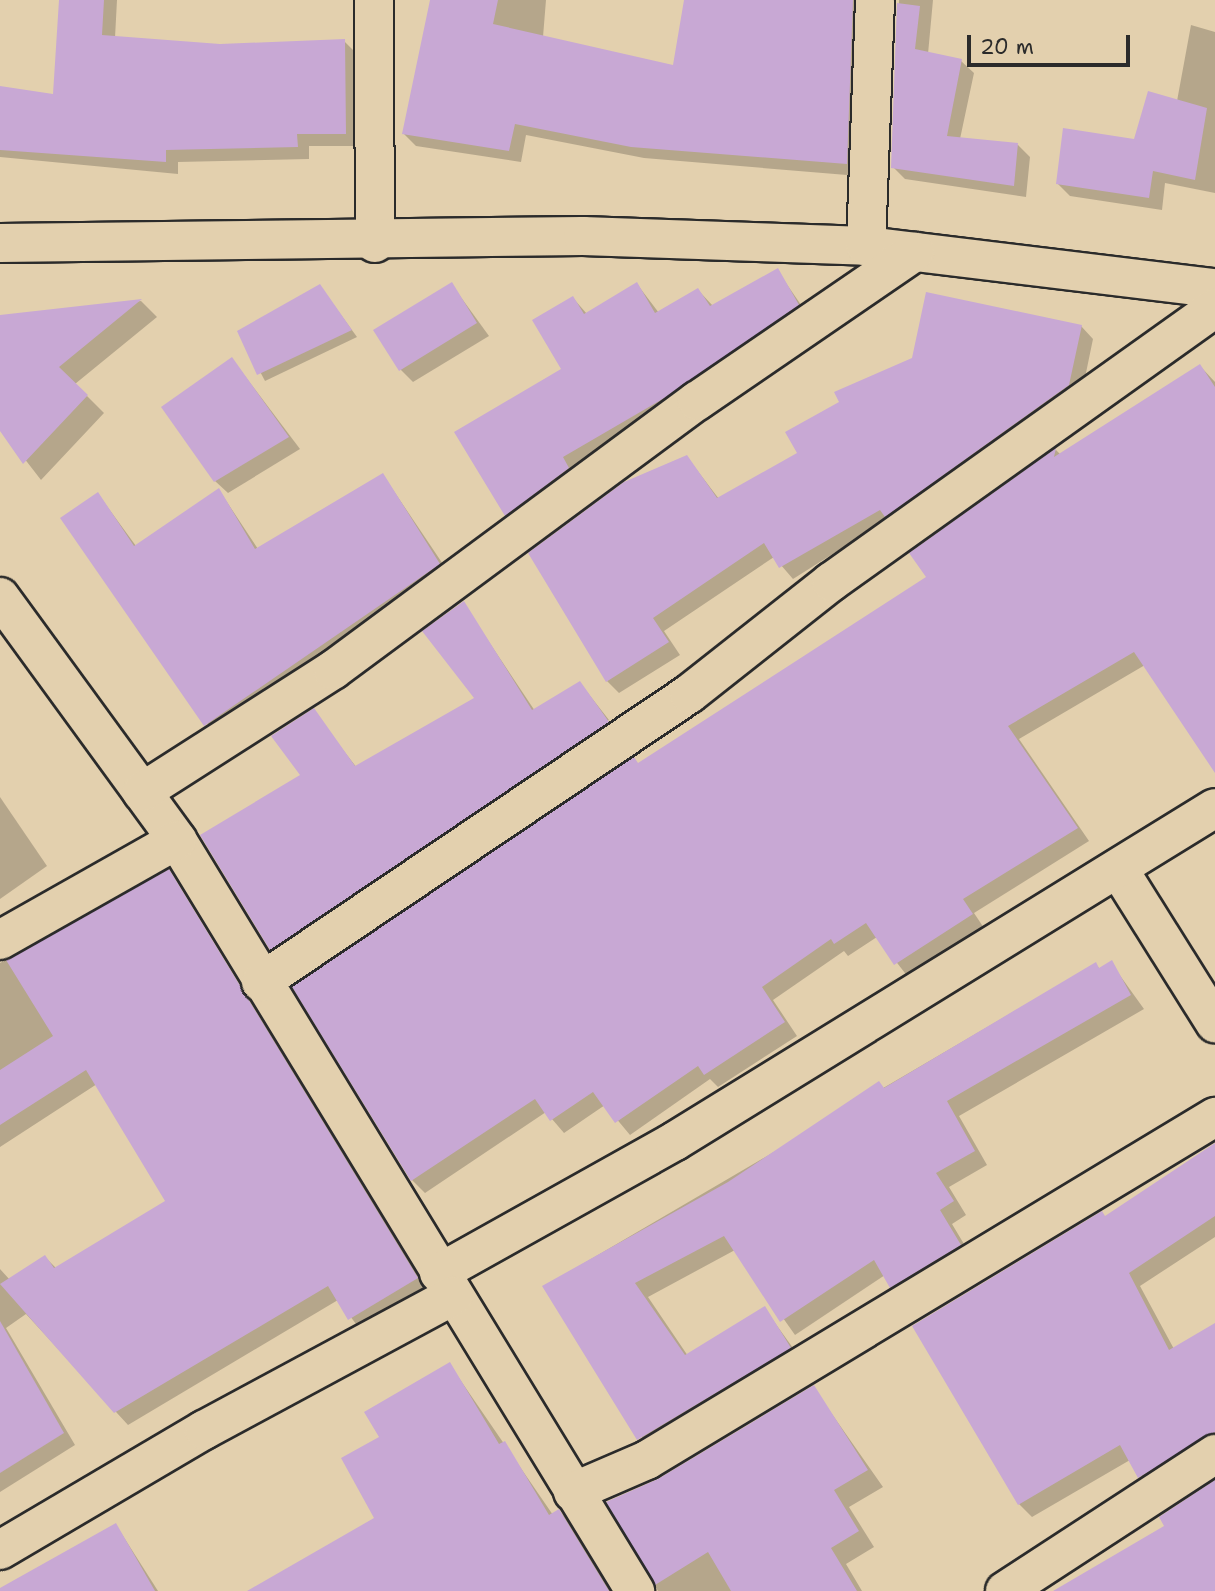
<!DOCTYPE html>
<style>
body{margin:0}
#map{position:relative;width:1215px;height:1591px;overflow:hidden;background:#e3d0ae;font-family:"Shantell Sans",sans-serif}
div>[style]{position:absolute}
.shadow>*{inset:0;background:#0003}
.building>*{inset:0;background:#c8a8d4}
.roads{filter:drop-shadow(2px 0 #2b2b2b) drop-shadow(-2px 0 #2b2b2b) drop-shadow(0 2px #2b2b2b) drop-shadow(0 -2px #2b2b2b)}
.street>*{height:38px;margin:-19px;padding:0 19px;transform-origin:19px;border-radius:19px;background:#e3d0ae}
span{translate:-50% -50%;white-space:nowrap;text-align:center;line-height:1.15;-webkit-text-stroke:5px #e3d0ae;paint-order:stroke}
.scale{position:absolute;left:967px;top:35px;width:163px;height:32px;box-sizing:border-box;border:4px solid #2b2b2b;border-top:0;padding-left:9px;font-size:21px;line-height:24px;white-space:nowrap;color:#2b2b2b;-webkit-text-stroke:5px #e3d0ae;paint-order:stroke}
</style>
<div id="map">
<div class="shadow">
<div style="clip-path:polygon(63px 0,117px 0,115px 38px,220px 45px,344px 41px,357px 54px,358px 146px,309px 146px,309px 159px,178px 162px,178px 174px,0 157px,0 90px,55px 96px)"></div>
<div style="clip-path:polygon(431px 0,546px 0,543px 37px,675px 67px,686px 0,872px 0,859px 176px,644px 158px,526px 135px,521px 162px,416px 146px,404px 134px)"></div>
<div style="clip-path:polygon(899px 0,933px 0,928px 54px,961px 61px,974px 73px,960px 139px,1018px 145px,1030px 157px,1026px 197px,905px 179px,893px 167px)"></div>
<div style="clip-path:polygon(1191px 25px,1215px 32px,1215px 193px,1165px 183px,1162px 210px,1070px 196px,1057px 183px,1135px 141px,1177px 101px)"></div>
<div style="clip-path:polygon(777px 270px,810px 318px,518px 527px,506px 515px,564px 369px,573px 298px,587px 314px,637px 284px,659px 313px,698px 290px,713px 306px)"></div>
<div style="clip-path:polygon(452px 285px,489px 336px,413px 382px,400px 369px)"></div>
<div style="clip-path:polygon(320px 286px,357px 337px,265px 381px,239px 332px)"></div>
<div style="clip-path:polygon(141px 301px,157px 317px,75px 384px,104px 413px,41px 480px,0 427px,0 317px)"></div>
<div style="clip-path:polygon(1081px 326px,1093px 339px,1081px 397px,793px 579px,774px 557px,664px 631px,680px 655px,619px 693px,607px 681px,687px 457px,719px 499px)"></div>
<div style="clip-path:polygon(232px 359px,300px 449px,228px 493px,215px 481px)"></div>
<div style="clip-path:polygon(1200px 366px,1215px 382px,1215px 765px,1145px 665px,1019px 739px,1089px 841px,974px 913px,984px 928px,908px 977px,877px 937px,848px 956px,844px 951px,773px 1000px,797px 1036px,718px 1087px,710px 1079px,630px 1135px,605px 1105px,564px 1133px,546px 1112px,425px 1193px,412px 1180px,638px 764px,928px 578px,912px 553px,1056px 450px,1061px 455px)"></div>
<div style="clip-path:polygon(383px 475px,451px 576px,217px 737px,63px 518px,98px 494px,136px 546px,219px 490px,258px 549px)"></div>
<div style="clip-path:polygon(463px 603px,535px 711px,580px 683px,609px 720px,271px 947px,313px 711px,357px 768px,476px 699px)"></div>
<div style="clip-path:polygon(611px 722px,617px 732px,281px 959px,272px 950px)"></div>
<div style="clip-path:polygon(0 797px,47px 866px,0 899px)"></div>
<div style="clip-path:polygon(169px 872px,430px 1291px,362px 1332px,338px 1300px,128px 1425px,26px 1314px,6px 1328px,75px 1445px,0 1492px,0 1269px,10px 1280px,45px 1257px,57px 1269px,167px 1202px,97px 1084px,0 1147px,0 963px)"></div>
<div style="clip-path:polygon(1111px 963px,1144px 1009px,959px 1116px,987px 1165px,949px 1187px,966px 1215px,952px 1224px,973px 1259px,905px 1300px,885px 1275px,795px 1335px,735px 1250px,648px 1297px,688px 1356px,765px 1309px,803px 1362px,652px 1453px,545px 1286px,1095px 964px,1100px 969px)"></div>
<div style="clip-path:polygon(1215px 1149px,1215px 1237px,1140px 1286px,1174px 1349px,1215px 1325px,1215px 1449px,1152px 1490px,1130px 1460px,1032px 1517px,1019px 1504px,1106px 1218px)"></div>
<div style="clip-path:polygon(450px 1365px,553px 1515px,559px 1511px,575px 1527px,614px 1591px,382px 1591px)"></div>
<div style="clip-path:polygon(813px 1387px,883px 1487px,849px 1507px,874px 1547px,846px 1564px,862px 1591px,658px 1591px,609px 1502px,659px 1480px)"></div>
<div style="clip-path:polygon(116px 1525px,158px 1591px,0 1591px,0 1590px)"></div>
</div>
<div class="building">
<div style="clip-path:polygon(59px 0,104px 0,102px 35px,220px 44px,345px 39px,346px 134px,297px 134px,298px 147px,166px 150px,166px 162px,0 150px,0 86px,53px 94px)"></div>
<div style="clip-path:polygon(430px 0,498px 0,493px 24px,673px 65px,684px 0,853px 0,847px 164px,631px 147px,515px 124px,509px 151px,402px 134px)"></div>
<div style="clip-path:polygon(897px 3px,920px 6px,915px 49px,962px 59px,947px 136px,1018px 143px,1014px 186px,891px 168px)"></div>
<div style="clip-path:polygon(1148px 91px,1207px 108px,1195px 180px,1153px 171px,1149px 198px,1056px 184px,1063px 128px,1134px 139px)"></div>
<div style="clip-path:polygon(778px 268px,799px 305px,666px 397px,563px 457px,569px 468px,505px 516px,454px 432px,561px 369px,532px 320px,573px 296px,584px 314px,637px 282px,655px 313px,698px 288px,710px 306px)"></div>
<div style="clip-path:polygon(452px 282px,477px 323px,399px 371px,373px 330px)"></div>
<div style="clip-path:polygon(320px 284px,352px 330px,257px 375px,237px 331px)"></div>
<div style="clip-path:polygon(926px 292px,1082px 325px,1069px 385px,885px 517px,880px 510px,779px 568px,764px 543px,653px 618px,669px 642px,606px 682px,528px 553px,624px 482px,687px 455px,717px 498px,797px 453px,785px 432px,839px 402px,834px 392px,912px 358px)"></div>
<div style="clip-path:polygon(142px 299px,59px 367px,88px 395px,23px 464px,0 431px,0 315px)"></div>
<div style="clip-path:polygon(232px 357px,289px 437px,214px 482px,161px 407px)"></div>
<div style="clip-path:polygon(1200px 364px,1215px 387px,1215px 773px,1134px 652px,1008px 726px,1078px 828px,963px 899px,973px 914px,894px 965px,866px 923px,834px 944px,831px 939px,762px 987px,785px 1022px,704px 1075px,698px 1066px,615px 1123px,593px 1092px,550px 1121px,535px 1099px,411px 1181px,292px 987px,634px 757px,638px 763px,926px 577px,909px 553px,1056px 448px,1054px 457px)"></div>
<div style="clip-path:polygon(383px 473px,440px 564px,204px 726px,60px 518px,98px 492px,134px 546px,219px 488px,255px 549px)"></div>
<div style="clip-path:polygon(464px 601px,532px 710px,580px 681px,609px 722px,270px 950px,200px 835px,300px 775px,271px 736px,314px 708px,355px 766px,474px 698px,422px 631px)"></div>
<div style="clip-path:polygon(169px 869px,418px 1278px,348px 1320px,328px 1286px,114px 1413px,0 1284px,45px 1255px,54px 1268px,165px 1201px,86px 1070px,0 1125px,0 1070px,53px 1036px,6px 960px)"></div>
<div style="clip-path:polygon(1112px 960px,1131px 995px,947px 1101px,975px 1151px,936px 1173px,954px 1201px,940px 1210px,961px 1245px,890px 1288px,874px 1260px,780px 1322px,724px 1236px,635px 1283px,685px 1355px,765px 1306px,791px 1348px,637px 1440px,542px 1286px,728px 1182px,879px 1081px,884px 1088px,1096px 962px,1099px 968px)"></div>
<div style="clip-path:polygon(1215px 1143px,1215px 1216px,1129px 1273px,1169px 1350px,1215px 1323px,1215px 1432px,1138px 1478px,1120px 1445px,1018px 1505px,912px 1326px,1102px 1211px,1105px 1216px)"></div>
<div style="clip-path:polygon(0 1321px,64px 1433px,0 1473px)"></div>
<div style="clip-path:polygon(450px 1362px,499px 1444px,505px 1441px,549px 1515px,559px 1509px,609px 1591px,247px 1591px,374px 1518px,341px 1458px,379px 1437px,364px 1412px)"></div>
<div style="clip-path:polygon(814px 1385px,868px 1470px,834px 1490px,859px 1531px,831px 1548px,857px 1591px,731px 1591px,708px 1552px,655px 1585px,606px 1502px,658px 1479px)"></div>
<div style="clip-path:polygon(1215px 1480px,1215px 1591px,1053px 1591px,1164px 1526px,1159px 1517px)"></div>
<div style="clip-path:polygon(116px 1523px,155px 1591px,0 1591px,0 1588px)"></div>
</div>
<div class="roads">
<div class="street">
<div style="left:374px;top:0;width:243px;rotate:89.8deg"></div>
<div style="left:0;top:243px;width:583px;rotate:-0.69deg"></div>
<div style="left:583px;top:236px;width:283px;rotate:2deg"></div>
<div style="left:866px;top:246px;width:352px;rotate:6.9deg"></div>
<div style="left:866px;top:246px;width:246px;rotate:-87.9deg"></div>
<div style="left:0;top:597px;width:301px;rotate:53.9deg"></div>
<div style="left:177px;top:840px;width:880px;rotate:58.62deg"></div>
<div style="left:142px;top:792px;width:227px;rotate:-32.6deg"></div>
<div style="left:333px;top:670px;width:453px;rotate:-36.5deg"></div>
<div style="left:697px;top:401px;width:264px;rotate:-34.4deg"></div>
<div style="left:1119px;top:870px;width:181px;rotate:57.9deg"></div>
<div style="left:0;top:940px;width:203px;rotate:-29.5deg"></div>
<div style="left:261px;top:982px;width:516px;rotate:-33.94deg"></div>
<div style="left:689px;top:694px;width:181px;rotate:-38.3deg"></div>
<div style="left:831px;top:582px;width:472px;rotate:-35.5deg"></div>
<div style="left:439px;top:1273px;width:270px;rotate:-29.2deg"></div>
<div style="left:675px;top:1141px;width:634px;rotate:-31.66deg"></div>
<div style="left:573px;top:1492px;width:81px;rotate:-23.4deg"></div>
<div style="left:647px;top:1460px;width:664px;rotate:-31.13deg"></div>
<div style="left:0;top:1550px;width:237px;rotate:-30.5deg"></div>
<div style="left:204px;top:1430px;width:283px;rotate:-28.3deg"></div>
<div style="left:1005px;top:1591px;width:251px;rotate:-33.1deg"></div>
</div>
</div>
<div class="scale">20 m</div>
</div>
